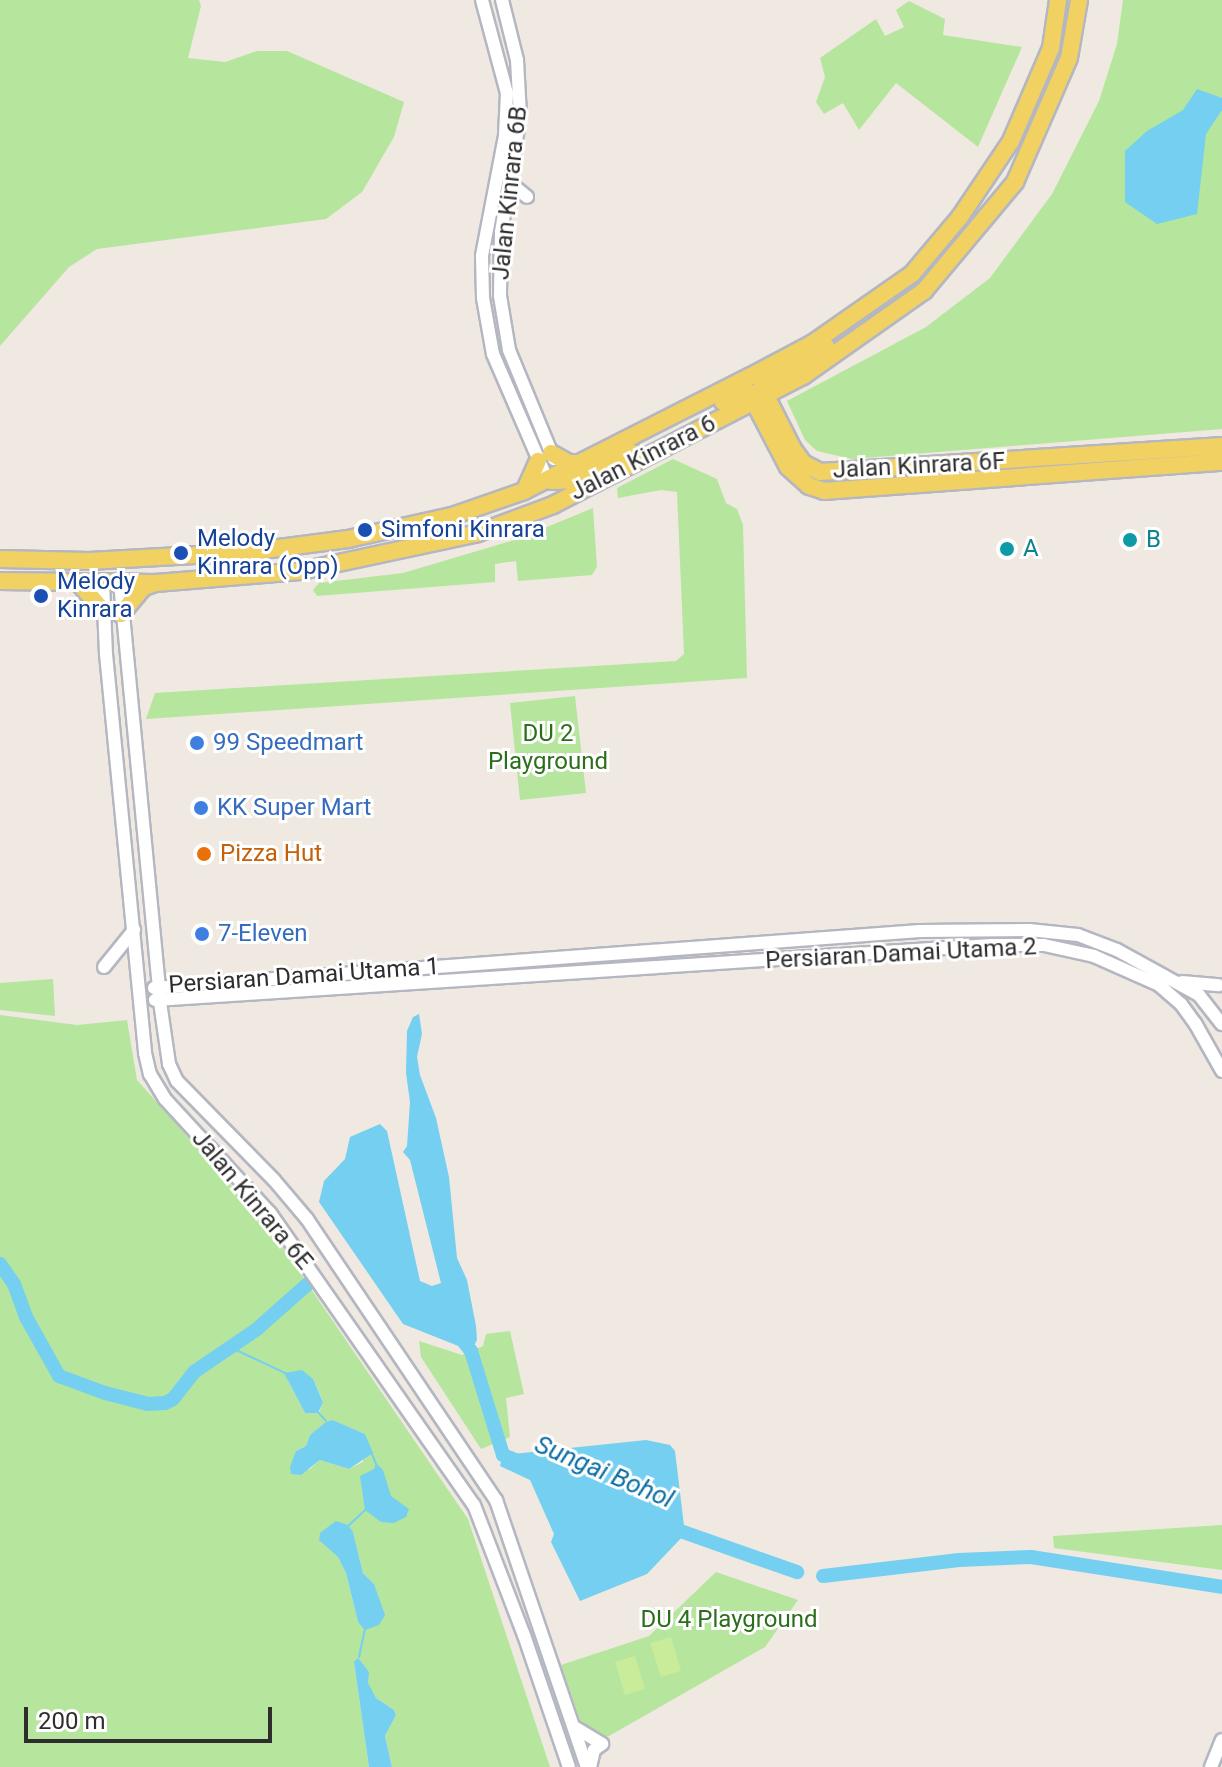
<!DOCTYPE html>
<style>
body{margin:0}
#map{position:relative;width:1222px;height:1767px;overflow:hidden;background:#efe9e1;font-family:Roboto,sans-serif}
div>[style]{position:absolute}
.green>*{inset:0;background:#b6e59e}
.pitch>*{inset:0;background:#c9ec9a}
.water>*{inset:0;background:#75cff0}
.stream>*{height:2px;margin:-1px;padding:0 1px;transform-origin:1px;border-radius:1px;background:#75cff0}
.river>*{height:14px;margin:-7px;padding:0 7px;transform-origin:7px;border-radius:7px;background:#75cff0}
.roads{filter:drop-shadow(2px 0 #b4b7c1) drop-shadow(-2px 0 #b4b7c1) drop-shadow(0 2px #b4b7c1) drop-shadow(0 -2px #b4b7c1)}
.minor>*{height:12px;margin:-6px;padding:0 6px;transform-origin:6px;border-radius:6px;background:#fff}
.major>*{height:16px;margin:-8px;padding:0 8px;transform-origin:8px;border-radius:8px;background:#f2d163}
.dots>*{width:22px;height:22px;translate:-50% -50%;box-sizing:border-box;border:4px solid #fff;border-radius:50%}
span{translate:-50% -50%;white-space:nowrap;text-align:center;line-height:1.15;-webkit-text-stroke:6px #fff;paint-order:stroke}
.street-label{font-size:24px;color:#2e2e2e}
.transit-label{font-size:24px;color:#164399}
.left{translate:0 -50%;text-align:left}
.culture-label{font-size:24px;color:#0d838f}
.park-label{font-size:24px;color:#2c6e1b}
.shop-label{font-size:24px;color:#366cbe}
.food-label{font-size:24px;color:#c56008}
.water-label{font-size:26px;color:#0d6fa3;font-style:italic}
.scale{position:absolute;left:24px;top:1707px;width:248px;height:36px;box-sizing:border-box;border:4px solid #2e2e2e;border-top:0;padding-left:10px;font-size:24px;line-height:28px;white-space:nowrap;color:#2e2e2e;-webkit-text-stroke:6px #fff;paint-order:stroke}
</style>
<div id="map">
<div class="green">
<div style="clip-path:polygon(0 0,199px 0,201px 6px,188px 58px,225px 62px,257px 51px,287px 51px,404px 102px,394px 137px,362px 192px,326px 219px,97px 249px,69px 267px,0 346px)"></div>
<div style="clip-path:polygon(1123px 0,1222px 0,1222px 429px,852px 459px,817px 451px,805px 440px,787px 401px,926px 327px,990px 278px,1052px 194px,1099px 101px,1117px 44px)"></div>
<div style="clip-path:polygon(909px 1px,945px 19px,943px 35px,1022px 47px,978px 147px,896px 83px,859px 130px,843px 103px,824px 114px,816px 102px,825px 77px,820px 58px,876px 19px,885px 36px,904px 27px,896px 10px)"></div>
<div style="clip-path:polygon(673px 459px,717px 479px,726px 503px,737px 509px,743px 525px,747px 678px,146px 719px,155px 693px,676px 661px,684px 654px,677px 492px,661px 490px,618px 498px,617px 488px)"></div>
<div style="clip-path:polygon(593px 508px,597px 567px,592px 575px,518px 581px,516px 561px,495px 564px,495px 582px,317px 596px,313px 590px,319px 583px,403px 573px,518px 539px)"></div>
<div style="clip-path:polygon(575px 696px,586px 793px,520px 800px,510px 703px)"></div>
<div style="clip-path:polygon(53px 979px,55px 1016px,0 1010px,0 983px)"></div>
<div style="clip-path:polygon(evenodd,0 1015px,77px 1025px,127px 1020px,137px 1080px,268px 1226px,468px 1519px,550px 1767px,392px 1767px,385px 1736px,396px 1715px,394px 1710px,376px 1698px,354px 1662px,369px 1767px,0 1767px,0 1015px,313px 1379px,323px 1401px,319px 1413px,305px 1413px,288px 1381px,313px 1379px,0 1015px,333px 1420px,365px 1434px,363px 1462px,349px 1469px,320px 1460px,309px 1470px,296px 1451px,306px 1446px,310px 1435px,327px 1422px,333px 1420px,0 1015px,353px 1532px,363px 1573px,374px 1584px,358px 1622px,346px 1573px,338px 1557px,353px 1532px)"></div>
<div style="clip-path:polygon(510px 1331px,524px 1394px,506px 1398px,510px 1437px,481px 1449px,421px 1357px,419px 1341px,462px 1355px,483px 1346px,486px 1334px)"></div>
<div style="clip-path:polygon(1222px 1525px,1222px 1570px,1054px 1548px,1053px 1536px)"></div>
<div style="clip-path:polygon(716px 1572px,798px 1600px,765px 1647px,609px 1736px,593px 1736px,582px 1726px,561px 1665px,649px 1636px)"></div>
</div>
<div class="pitch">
<div style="clip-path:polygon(671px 1637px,681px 1671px,661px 1677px,650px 1643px)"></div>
<div style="clip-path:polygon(635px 1656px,645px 1689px,625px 1695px,615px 1662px)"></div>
</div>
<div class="water">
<div style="clip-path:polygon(1197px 89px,1222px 98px,1222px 110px,1206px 134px,1197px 214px,1157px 224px,1125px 202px,1125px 151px,1147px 131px,1183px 110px)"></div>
<div style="clip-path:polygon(419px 1014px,422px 1034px,417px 1057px,420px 1075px,436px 1118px,449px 1177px,457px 1258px,467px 1280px,476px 1326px,477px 1340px,471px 1351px,403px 1324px,319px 1202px,324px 1181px,345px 1159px,350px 1137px,380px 1124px,387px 1131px,420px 1281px,432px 1286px,441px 1283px,410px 1160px,403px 1152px,407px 1146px,410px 1102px,406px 1073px,407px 1031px,413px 1017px)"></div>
<div style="clip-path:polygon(302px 1370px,313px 1379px,323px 1402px,318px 1413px,305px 1413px,284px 1373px)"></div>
<div style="clip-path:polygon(333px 1420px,365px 1434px,373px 1453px,349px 1469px,320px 1460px,301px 1475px,291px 1474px,290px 1467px,296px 1451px,306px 1446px,310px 1435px,326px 1422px)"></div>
<div style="clip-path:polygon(646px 1440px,670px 1445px,675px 1451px,685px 1534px,647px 1574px,580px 1601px,551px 1542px,554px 1534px,530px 1480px,500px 1466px,503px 1455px)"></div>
<div style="clip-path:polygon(376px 1463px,383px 1470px,391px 1496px,409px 1509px,406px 1517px,394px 1523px,381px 1522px,365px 1510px,360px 1476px,374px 1469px)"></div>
<div style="clip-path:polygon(336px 1521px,348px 1525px,353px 1532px,363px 1573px,374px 1584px,385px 1615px,379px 1625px,365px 1630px,358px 1622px,346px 1573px,338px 1557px,319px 1540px,320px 1533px)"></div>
<div style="clip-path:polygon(358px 1658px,369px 1672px,368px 1683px,376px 1698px,394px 1710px,396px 1715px,385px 1736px,392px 1767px,369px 1767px,354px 1662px)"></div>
</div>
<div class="stream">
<div style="left:232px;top:1348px;width:59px;rotate:25.3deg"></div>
<div style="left:317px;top:1411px;width:13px;rotate:48deg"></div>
<div style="left:371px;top:1452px;width:13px;rotate:67deg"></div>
<div style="left:348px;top:1526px;width:25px;rotate:-43deg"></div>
<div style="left:359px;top:1657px;width:30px;rotate:-78deg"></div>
</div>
<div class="river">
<div style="left:0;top:1264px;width:24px;rotate:55deg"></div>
<div style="left:14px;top:1284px;width:35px;rotate:70deg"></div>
<div style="left:26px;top:1317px;width:68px;rotate:60.8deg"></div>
<div style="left:59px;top:1376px;width:49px;rotate:20.3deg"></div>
<div style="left:105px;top:1393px;width:44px;rotate:14.3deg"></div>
<div style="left:148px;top:1404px;width:17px;rotate:-3deg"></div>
<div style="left:165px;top:1403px;width:9px;rotate:-27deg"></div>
<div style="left:173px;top:1399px;width:34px;rotate:-52deg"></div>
<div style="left:194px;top:1372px;width:76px;rotate:-34.3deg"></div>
<div style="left:257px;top:1329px;width:72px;rotate:-41.6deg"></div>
<div style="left:460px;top:1337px;width:18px;rotate:52deg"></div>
<div style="left:471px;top:1351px;width:109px;rotate:72.9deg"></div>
<div style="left:503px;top:1455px;width:16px;rotate:22deg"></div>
<div style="left:669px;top:1527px;width:136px;rotate:19.4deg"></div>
<div style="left:823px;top:1576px;width:137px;rotate:-6.7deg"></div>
<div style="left:959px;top:1560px;width:72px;rotate:-2.4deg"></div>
<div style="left:1031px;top:1557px;width:193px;rotate:8.9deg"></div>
</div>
<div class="roads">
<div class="minor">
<div style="left:482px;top:0;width:96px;rotate:75deg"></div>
<div style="left:507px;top:93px;width:43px;rotate:92.7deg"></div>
<div style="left:505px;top:136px;width:122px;rotate:100.9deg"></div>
<div style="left:482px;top:256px;width:42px;rotate:88.6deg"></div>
<div style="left:483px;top:298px;width:57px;rotate:79.9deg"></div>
<div style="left:493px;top:354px;width:136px;rotate:66.6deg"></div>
<div style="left:502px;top:0;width:62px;rotate:76deg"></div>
<div style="left:517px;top:60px;width:56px;rotate:86.9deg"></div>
<div style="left:520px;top:116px;width:118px;rotate:99.3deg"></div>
<div style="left:501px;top:232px;width:64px;rotate:90.9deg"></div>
<div style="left:500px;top:296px;width:55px;rotate:80.5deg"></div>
<div style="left:509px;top:350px;width:118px;rotate:67.6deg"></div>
<div style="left:510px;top:183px;width:22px;rotate:39deg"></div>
<div style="left:103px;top:583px;width:71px;rotate:87.6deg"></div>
<div style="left:106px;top:654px;width:401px;rotate:84.4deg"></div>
<div style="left:145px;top:1053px;width:22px;rotate:77deg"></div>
<div style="left:150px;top:1074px;width:29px;rotate:59deg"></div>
<div style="left:165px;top:1099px;width:155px;rotate:47.4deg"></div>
<div style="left:270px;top:1213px;width:356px;rotate:55.1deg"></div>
<div style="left:474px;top:1505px;width:139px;rotate:69deg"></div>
<div style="left:524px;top:1635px;width:139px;rotate:71.2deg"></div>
<div style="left:120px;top:583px;width:421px;rotate:84.5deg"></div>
<div style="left:160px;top:1002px;width:63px;rotate:81.7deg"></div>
<div style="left:169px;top:1064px;width:19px;rotate:65deg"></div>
<div style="left:177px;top:1081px;width:139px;rotate:45.6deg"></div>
<div style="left:274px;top:1180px;width:51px;rotate:49.8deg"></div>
<div style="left:307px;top:1219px;width:339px;rotate:56.1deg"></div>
<div style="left:496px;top:1500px;width:282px;rotate:71.2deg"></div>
<div style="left:104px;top:967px;width:48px;rotate:-51deg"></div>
<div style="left:1182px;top:982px;width:37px;rotate:5deg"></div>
<div style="left:154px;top:988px;width:768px;rotate:-4.26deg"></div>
<div style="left:920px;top:931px;width:109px;rotate:-0.5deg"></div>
<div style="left:1029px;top:930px;width:49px;rotate:5.8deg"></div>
<div style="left:1078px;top:935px;width:42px;rotate:21deg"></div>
<div style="left:1117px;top:950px;width:94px;rotate:28.8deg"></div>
<div style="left:1199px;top:995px;width:37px;rotate:52deg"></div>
<div style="left:155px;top:1000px;width:838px;rotate:-3.76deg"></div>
<div style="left:991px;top:945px;width:53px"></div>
<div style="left:1044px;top:945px;width:51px;rotate:12.4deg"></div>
<div style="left:1094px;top:956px;width:71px;rotate:24deg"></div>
<div style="left:1159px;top:985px;width:29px;rotate:41deg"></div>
<div style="left:1181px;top:1004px;width:24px;rotate:54deg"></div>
<div style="left:1195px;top:1023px;width:55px;rotate:60.6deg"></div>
<div style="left:574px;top:1727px;width:33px;rotate:31deg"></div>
<div style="left:602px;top:1744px;width:10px;rotate:143deg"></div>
<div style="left:594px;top:1750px;width:17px;rotate:103deg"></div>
<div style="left:1211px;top:1767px;width:29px;rotate:-68deg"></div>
</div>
<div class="major">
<div style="left:754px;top:400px;width:20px;rotate:-60deg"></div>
<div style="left:764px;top:383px;width:72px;rotate:-30.8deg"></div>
<div style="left:723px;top:402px;width:25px;rotate:-23deg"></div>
<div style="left:746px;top:392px;width:20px;rotate:11deg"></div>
<div style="left:766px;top:396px;width:59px;rotate:63deg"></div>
<div style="left:793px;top:449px;width:17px;rotate:54deg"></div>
<div style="left:803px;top:463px;width:19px;rotate:28deg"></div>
<div style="left:820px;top:472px;width:403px;rotate:-3.7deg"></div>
<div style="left:754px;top:402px;width:73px;rotate:62.4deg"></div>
<div style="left:788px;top:467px;width:28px;rotate:42deg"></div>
<div style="left:809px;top:486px;width:16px;rotate:18deg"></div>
<div style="left:824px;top:491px;width:399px;rotate:-4.2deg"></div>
<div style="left:551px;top:453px;width:21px;rotate:29deg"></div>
<div style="left:569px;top:463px;width:11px"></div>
<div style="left:551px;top:481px;width:23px;rotate:-2deg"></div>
<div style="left:574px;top:480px;width:65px;rotate:-24.6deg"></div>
<div style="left:525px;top:490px;width:32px;rotate:-66deg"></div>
<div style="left:0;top:559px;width:89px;rotate:1.3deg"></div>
<div style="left:89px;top:561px;width:159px;rotate:-3.2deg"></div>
<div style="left:248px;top:552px;width:101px;rotate:-7.4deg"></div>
<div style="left:348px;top:539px;width:107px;rotate:-12.5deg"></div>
<div style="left:452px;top:516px;width:76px;rotate:-19.1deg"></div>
<div style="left:524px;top:491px;width:252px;rotate:-26.9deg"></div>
<div style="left:749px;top:377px;width:72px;rotate:-28deg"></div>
<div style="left:813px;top:343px;width:121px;rotate:-34.9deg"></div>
<div style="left:912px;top:274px;width:75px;rotate:-49.9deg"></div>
<div style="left:960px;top:217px;width:92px;rotate:-56.1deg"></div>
<div style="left:1011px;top:141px;width:101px;rotate:-66.7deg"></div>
<div style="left:1051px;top:48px;width:49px;rotate:-81.7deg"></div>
<div style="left:0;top:581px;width:156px;rotate:0.7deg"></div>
<div style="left:156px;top:583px;width:145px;rotate:-4.7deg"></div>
<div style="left:301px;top:571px;width:181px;rotate:-12.1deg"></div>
<div style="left:478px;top:533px;width:80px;rotate:-20.5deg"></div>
<div style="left:553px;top:505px;width:281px;rotate:-27.3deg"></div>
<div style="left:803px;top:376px;width:148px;rotate:-35.1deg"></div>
<div style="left:924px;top:291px;width:142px;rotate:-50.1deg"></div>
<div style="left:1015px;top:182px;width:135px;rotate:-66.5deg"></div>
<div style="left:1069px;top:58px;width:59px;rotate:-80.2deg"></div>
<div style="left:79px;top:583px;width:38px;rotate:49deg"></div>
<div style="left:121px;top:614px;width:35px;rotate:-50deg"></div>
<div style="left:144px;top:587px;width:12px;rotate:-20deg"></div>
</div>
</div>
<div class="dots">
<div style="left:365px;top:530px;background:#1a4fb4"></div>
<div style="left:1130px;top:540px;background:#0f9aa8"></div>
<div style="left:1007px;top:549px;background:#0f9aa8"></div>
<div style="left:181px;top:553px;background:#1a4fb4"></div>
<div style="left:41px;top:596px;background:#1a4fb4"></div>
<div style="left:197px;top:743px;background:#3f7fe0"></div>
<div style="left:201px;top:808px;background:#3f7fe0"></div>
<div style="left:204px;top:854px;background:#e8710a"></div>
<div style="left:202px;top:934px;background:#3f7fe0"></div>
</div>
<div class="street-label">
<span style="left:510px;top:193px;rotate:-84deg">Jalan Kinrara 6B</span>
<span style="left:643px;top:458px;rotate:-27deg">Jalan Kinrara 6</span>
<span style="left:919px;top:466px;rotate:-3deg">Jalan Kinrara 6F</span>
<span style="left:901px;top:954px;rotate:-3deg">Persiaran Damai Utama 2</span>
<span style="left:304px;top:976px;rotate:-4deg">Persiaran Damai Utama 1</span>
<span style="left:252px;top:1200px;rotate:50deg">Jalan Kinrara 6E</span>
</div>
<div class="transit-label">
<span class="left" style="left:381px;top:530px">Simfoni Kinrara</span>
<span class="left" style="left:197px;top:553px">Melody<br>Kinrara (Opp)</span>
<span class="left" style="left:57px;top:596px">Melody<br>Kinrara</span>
</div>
<div class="culture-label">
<span class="left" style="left:1146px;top:540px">B</span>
<span class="left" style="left:1023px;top:549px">A</span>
</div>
<div class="park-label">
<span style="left:548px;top:748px">DU 2<br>Playground</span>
<span style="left:729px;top:1620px">DU 4 Playground</span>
</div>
<div class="shop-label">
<span class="left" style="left:213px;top:743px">99 Speedmart</span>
<span class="left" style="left:217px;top:808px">KK Super Mart</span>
<span class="left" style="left:218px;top:934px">7-Eleven</span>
</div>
<div class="food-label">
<span class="left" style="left:220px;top:854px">Pizza Hut</span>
</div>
<div class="water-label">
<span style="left:604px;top:1472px;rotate:23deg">Sungai Bohol</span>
</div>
<div class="scale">200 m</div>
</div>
